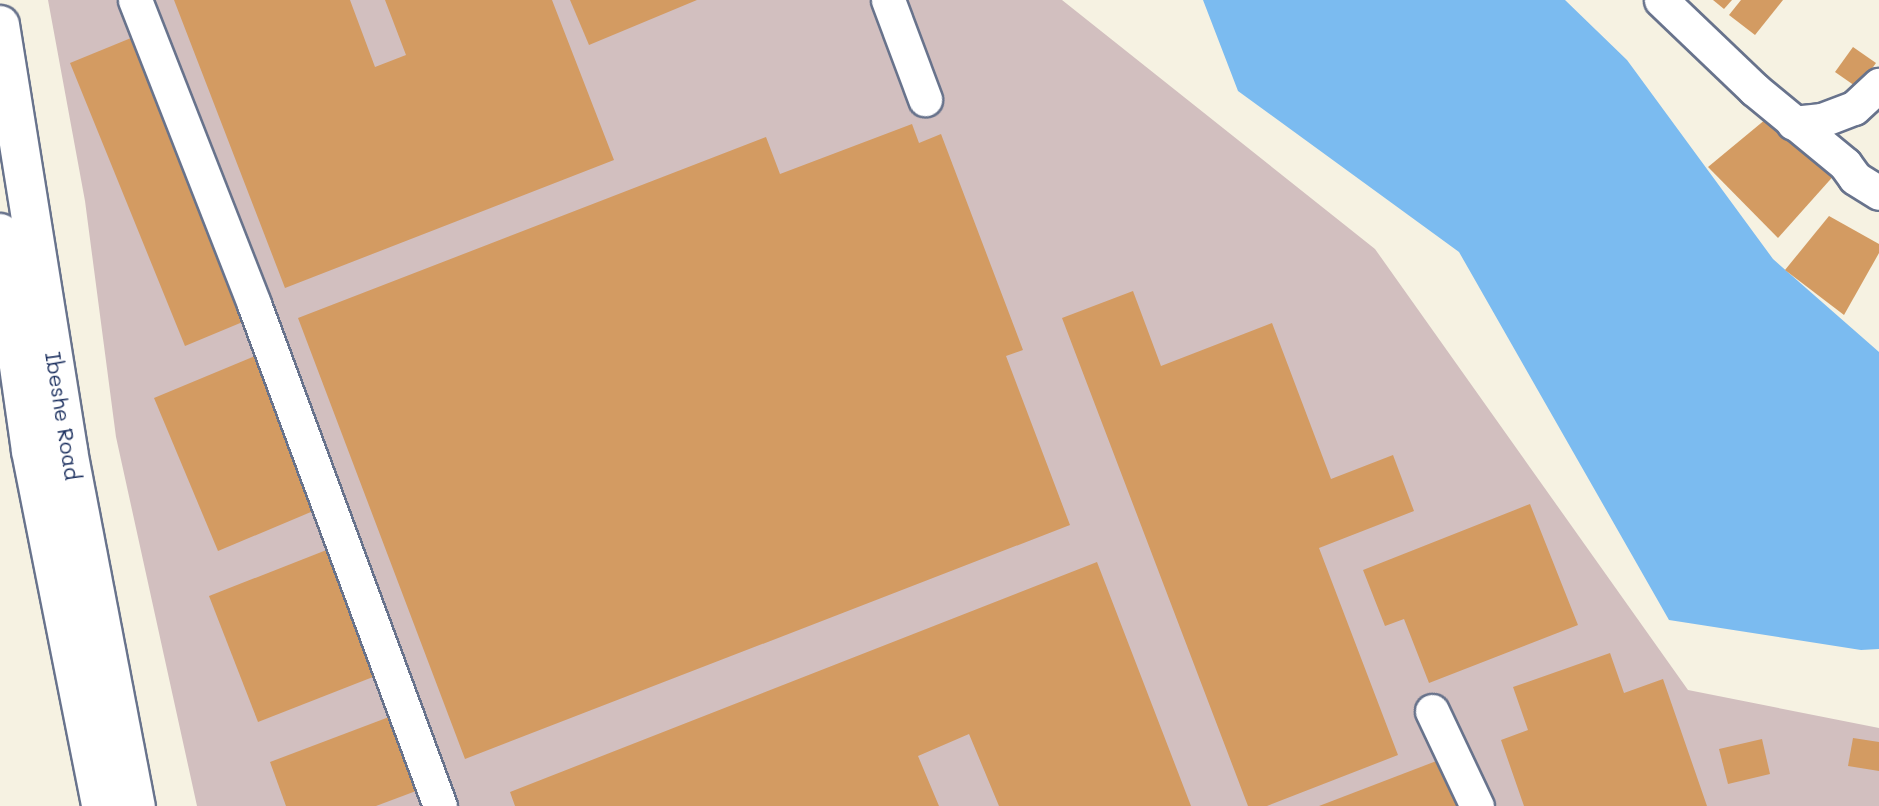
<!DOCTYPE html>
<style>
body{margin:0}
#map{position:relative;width:1879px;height:806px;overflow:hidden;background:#f6f2e2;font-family:Mali,sans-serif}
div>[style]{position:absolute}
.industrial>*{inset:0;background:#d2bfbf}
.water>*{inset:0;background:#7bbbf0}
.building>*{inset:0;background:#d39b62}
.roads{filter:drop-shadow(2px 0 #68738c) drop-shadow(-2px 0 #68738c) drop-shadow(0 2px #68738c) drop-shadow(0 -2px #68738c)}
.minor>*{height:33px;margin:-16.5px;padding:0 16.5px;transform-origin:16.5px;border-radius:16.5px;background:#fff}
.major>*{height:38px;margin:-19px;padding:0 19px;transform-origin:19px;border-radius:19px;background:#fff}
span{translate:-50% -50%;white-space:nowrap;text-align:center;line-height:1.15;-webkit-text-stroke:6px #fff;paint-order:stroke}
.street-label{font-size:21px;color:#1b2f5e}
</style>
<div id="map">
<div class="industrial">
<div style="clip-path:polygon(48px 0,1062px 0,1375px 249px,1688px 690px,1879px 728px,1879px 806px,197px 806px,116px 437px,85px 201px)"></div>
</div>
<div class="water">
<div style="clip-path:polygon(1203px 0,1565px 0,1627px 60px,1773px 259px,1879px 352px,1879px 649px,1861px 650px,1669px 620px,1459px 252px,1238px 91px)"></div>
</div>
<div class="building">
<div style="clip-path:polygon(174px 0,350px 0,375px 67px,406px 55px,385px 0,552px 0,614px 160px,285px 288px)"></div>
<div style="clip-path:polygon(570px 0,697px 0,589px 45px)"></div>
<div style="clip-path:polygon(1713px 0,1732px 0,1724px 9px)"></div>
<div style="clip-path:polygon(1741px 0,1783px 0,1755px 35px,1729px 15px)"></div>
<div style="clip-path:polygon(131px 38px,245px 321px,185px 346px,70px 63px)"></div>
<div style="clip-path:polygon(1853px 47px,1876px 63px,1858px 88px,1835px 72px)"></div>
<div style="clip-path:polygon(1772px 114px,1837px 172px,1778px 238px,1708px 167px)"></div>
<div style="clip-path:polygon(912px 124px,919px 143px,941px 134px,1023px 350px,1006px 356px,1070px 525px,465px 759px,298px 318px,766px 137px,780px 174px)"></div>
<div style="clip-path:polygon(1829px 216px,1879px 244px,1879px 253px,1844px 315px,1785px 270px)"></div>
<div style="clip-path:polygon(1133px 291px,1161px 366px,1272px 323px,1331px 479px,1393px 455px,1414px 511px,1319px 548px,1398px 755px,1267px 806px,1248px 806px,1062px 318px)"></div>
<div style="clip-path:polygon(255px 356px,318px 509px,218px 551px,154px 398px)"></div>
<div style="clip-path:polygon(1530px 504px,1578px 625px,1429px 683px,1404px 619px,1385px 626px,1363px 570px)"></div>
<div style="clip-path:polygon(329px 549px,378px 675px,258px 722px,209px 596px)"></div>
<div style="clip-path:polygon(1097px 562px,1191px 806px,999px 806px,969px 734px,918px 756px,939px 806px,515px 806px,510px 792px)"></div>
<div style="clip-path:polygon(1610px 653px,1624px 693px,1663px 679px,1707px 806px,1524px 806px,1501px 740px,1528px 730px,1513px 687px)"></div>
<div style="clip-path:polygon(389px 717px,416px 791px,376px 806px,286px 806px,270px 762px)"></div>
<div style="clip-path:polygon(1853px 738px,1879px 742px,1879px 771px,1848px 766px)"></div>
<div style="clip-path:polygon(1762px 739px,1770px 774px,1728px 784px,1719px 749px)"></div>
<div style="clip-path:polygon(1439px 760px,1457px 806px,1319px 806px)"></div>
</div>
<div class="roads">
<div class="minor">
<div style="left:135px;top:0;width:326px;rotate:68.6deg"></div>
<div style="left:254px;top:304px;width:535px;rotate:69.67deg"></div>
<div style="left:888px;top:0;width:106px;rotate:69.5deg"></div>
<div style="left:1661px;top:0;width:129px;rotate:43.7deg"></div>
<div style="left:1754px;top:89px;width:118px;rotate:39.5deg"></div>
<div style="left:1845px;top:164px;width:17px;rotate:54deg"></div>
<div style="left:1855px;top:178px;width:28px;rotate:32deg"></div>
<div style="left:1793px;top:123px;width:29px;rotate:-6deg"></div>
<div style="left:1822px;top:120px;width:34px;rotate:-21deg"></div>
<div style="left:1854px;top:108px;width:34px;rotate:-43deg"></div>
<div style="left:1432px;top:711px;width:105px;rotate:64.7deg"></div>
</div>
<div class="major">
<div style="left:0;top:25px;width:431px;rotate:80.9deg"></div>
<div style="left:68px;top:451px;width:361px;rotate:79.2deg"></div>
<div style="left:0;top:233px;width:220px;rotate:81.9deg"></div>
<div style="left:31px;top:451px;width:362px;rotate:78.8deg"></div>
</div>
</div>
<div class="street-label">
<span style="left:63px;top:416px;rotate:81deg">Ibeshe Road</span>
</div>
</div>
